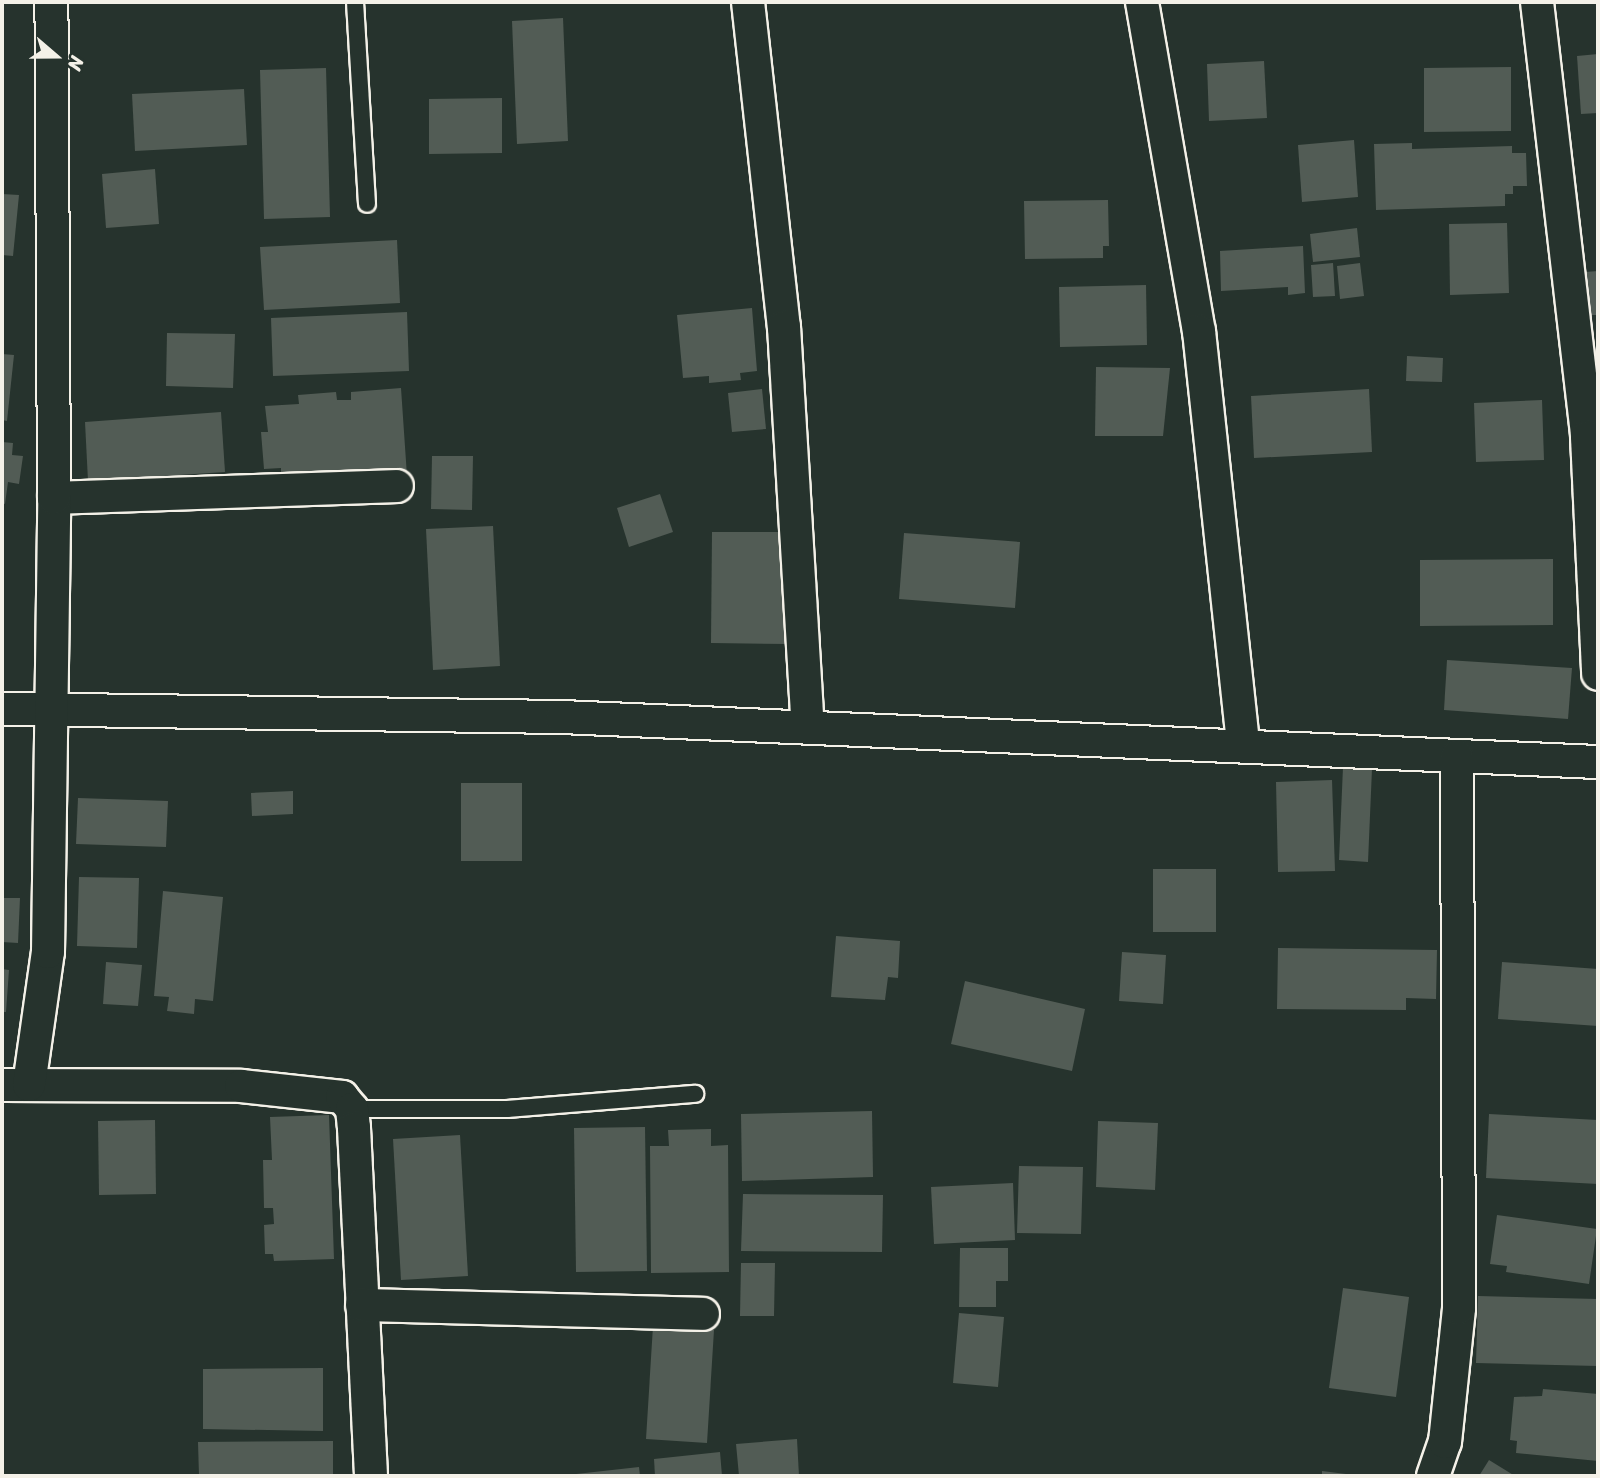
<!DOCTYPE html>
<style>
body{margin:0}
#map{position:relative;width:1600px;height:1478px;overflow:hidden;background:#26332d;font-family:Sriracha,sans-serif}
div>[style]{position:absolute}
.building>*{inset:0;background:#525c55}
.roads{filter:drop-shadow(2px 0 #f4f1e8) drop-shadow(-2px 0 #f4f1e8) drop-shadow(0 2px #f4f1e8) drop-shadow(0 -2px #f4f1e8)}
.lane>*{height:16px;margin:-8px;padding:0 8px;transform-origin:8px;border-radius:8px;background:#26332d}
.street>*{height:32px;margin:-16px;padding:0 16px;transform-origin:16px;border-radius:16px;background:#26332d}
span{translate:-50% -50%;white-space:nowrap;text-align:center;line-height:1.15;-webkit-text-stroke:5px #26332d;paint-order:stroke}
.frame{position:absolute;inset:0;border:4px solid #f4f1e8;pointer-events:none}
.north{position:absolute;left:21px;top:21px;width:70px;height:70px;-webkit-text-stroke:5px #26332d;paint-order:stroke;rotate:110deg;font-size:19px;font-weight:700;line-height:28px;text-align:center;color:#f4f1e8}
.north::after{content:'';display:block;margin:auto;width:24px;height:32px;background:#f4f1e8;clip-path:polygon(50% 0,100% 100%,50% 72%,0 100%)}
</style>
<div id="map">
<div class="building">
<div style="clip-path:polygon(563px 18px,568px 141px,517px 144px,512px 21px)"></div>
<div style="clip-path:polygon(1598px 54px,1598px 113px,1581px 114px,1577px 56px)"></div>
<div style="clip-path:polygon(1264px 61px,1267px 118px,1209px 121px,1207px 64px)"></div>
<div style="clip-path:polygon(1511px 67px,1511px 131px,1424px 132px,1424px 68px)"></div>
<div style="clip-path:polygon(326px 68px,330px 217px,264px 219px,260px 70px)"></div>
<div style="clip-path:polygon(244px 89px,247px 145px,135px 151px,132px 94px)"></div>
<div style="clip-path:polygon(502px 98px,502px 153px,429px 154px,429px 99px)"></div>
<div style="clip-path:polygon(1354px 140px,1358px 197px,1302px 202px,1298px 145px)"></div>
<div style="clip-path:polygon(1412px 143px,1412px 149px,1512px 146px,1512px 153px,1526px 153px,1527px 186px,1513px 186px,1513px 194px,1505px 194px,1505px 206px,1376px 210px,1374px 144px)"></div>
<div style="clip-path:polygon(155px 169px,159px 224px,106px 228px,102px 174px)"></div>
<div style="clip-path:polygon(2px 194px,19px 195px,13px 256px,2px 255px)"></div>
<div style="clip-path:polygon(1108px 200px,1109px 246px,1103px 246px,1103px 258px,1025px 259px,1024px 201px)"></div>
<div style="clip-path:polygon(1507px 223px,1509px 293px,1450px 295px,1449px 224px)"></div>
<div style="clip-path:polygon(1357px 228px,1360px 257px,1313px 262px,1310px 234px)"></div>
<div style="clip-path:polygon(397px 240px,400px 303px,264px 310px,260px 247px)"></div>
<div style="clip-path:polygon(1303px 246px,1305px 293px,1288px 295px,1288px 287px,1221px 291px,1220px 251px)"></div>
<div style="clip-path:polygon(1333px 263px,1335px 296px,1313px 297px,1311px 265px)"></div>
<div style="clip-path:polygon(1360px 263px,1364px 296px,1340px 299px,1337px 266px)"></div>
<div style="clip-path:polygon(1598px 271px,1598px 315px,1587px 315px,1585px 272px)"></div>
<div style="clip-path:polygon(1146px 285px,1147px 345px,1060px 347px,1059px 287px)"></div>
<div style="clip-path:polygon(752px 308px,757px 371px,740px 373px,741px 380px,709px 383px,709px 376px,683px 378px,677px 315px)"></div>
<div style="clip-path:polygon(407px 312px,409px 371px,273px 376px,271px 318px)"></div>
<div style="clip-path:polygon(167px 333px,235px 334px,233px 388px,166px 386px)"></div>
<div style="clip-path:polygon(2px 354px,14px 355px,7px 421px,2px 420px)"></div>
<div style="clip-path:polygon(1407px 356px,1443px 358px,1442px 382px,1406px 381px)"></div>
<div style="clip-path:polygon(1096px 367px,1170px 368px,1163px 436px,1095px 436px)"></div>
<div style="clip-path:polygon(401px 388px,407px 476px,281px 479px,281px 468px,264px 469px,261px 432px,268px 432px,265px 406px,299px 404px,298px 395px,336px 392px,337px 400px,351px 400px,351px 392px)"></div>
<div style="clip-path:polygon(762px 389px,766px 429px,732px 432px,728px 393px)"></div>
<div style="clip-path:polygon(1369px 389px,1372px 452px,1254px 458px,1251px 396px)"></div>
<div style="clip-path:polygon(1542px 400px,1544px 460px,1476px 462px,1474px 403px)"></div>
<div style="clip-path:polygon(221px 412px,225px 472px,88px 481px,85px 422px)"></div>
<div style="clip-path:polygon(2px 442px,13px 443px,12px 455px,23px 456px,19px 484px,8px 482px,5px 504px,2px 503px)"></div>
<div style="clip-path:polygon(432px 456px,473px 456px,472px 510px,431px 509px)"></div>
<div style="clip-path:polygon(660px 494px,673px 532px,629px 547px,617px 508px)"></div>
<div style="clip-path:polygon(493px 526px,500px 666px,433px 670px,426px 529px)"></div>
<div style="clip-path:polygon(712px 532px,791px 532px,789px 644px,711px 643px)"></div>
<div style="clip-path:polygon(904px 533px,1020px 542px,1015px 608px,899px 599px)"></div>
<div style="clip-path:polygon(1553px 559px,1553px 625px,1420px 626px,1420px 560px)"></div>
<div style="clip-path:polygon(1447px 660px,1572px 668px,1568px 719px,1444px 710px)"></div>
<div style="clip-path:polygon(1343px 767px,1372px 769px,1368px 862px,1339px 860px)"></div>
<div style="clip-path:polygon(1332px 780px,1335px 871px,1278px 872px,1276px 782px)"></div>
<div style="clip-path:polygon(461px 783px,522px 783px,522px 861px,461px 861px)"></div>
<div style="clip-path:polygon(293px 791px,293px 814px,252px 816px,251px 793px)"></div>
<div style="clip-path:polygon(78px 798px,168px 801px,166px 847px,76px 844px)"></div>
<div style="clip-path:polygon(1153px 869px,1216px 869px,1216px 932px,1153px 932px)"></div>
<div style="clip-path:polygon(79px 877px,139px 878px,137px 948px,77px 946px)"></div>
<div style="clip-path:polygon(163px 891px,223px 897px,213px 1001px,195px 999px,194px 1014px,167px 1011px,169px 997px,154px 996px)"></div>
<div style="clip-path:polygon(2px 898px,20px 898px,18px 943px,2px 942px)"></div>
<div style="clip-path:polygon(836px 936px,900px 941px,898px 978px,888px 977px,885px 1000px,831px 997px)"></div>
<div style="clip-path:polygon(1278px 948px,1437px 950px,1436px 999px,1406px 998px,1406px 1010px,1277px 1009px)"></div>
<div style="clip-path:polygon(1122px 952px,1166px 955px,1163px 1004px,1119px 1001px)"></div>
<div style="clip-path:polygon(106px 962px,142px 965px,138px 1006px,103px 1004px)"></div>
<div style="clip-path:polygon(1502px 962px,1598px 969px,1598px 1026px,1498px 1019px)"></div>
<div style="clip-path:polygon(2px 969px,9px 970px,6px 1012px,2px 1012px)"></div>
<div style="clip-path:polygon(965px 981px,1085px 1009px,1072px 1071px,951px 1044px)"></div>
<div style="clip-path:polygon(872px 1111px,873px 1177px,742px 1181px,741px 1114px)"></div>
<div style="clip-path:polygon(1489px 1114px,1598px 1120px,1598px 1184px,1486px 1178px)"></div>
<div style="clip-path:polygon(329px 1115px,334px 1259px,274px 1261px,273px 1254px,265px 1254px,264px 1225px,274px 1224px,273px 1208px,264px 1208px,263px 1160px,272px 1160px,270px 1117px)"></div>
<div style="clip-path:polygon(155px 1120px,156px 1194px,99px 1195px,98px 1121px)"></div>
<div style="clip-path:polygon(1098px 1121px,1158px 1123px,1155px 1190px,1096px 1187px)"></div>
<div style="clip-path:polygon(645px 1127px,647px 1271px,576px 1272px,574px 1128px)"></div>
<div style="clip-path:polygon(711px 1129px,711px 1146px,728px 1145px,729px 1272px,651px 1273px,650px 1146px,669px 1146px,668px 1130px)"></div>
<div style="clip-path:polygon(460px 1135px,468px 1276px,401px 1280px,393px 1139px)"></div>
<div style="clip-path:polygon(1019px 1166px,1083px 1167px,1081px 1234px,1017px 1233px)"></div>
<div style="clip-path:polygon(1013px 1183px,1015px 1240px,934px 1244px,931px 1187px)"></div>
<div style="clip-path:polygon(743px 1194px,883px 1195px,882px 1252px,741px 1251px)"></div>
<div style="clip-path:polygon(1497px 1215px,1597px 1229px,1589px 1284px,1506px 1272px,1507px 1266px,1490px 1264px)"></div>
<div style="clip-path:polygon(960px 1248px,1008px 1248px,1008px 1281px,996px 1281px,996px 1307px,959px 1307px)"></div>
<div style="clip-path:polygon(741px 1263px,775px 1263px,774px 1316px,740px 1316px)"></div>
<div style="clip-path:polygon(1343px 1288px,1409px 1297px,1396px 1397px,1329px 1388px)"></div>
<div style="clip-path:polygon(1478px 1296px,1598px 1299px,1598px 1366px,1476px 1363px)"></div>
<div style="clip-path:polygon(959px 1313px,1004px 1317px,998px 1387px,953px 1383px)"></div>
<div style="clip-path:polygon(653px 1326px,714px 1330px,707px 1443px,646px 1439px)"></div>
<div style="clip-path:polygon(323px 1368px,323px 1431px,203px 1429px,203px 1369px)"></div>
<div style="clip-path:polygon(1543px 1389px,1598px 1394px,1598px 1461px,1516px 1453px,1517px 1441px,1510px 1440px,1514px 1397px,1542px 1396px)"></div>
<div style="clip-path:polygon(797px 1439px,799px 1476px,739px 1476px,736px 1444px)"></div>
<div style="clip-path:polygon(333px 1441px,333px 1476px,199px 1476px,198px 1442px)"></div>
<div style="clip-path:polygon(720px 1452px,722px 1476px,655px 1476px,654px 1459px)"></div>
<div style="clip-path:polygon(1489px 1460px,1515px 1476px,1479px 1476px)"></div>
<div style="clip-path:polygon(639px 1467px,640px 1476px,576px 1476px,576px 1474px)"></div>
<div style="clip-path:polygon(1322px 1471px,1354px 1475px,1354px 1476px,1322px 1476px)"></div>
</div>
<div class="roads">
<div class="lane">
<div style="left:355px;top:2px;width:202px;rotate:86.6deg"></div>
<div style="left:352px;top:1109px;width:155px"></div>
<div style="left:507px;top:1109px;width:189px;rotate:-4.6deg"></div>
</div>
<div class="street">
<div style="left:748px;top:2px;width:327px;rotate:83.7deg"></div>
<div style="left:784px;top:327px;width:400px;rotate:86.6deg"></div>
<div style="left:1142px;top:2px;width:334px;rotate:80.2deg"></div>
<div style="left:1199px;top:331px;width:417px;rotate:83.9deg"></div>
<div style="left:1537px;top:2px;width:438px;rotate:83.4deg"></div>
<div style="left:1587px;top:437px;width:237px;rotate:87.3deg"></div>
<div style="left:54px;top:498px;width:343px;rotate:-2deg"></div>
<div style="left:2px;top:709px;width:560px;rotate:0.82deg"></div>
<div style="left:562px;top:717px;width:1037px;rotate:2.49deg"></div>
<div style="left:2px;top:1085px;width:239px;rotate:0.2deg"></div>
<div style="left:241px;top:1086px;width:102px;rotate:6.2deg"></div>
<div style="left:342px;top:1097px;width:16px;rotate:50deg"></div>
<div style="left:352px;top:1109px;width:19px;rotate:84deg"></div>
<div style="left:354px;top:1128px;width:348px;rotate:87.2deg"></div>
<div style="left:29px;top:1085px;width:134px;rotate:-81.9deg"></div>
<div style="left:48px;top:952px;width:454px;rotate:-89.2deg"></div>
<div style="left:54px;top:498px;width:496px;rotate:-90.3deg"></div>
<div style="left:362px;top:1305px;width:341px;rotate:1.5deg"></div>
<div style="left:1433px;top:1476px;width:36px;rotate:-71deg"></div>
<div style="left:1445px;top:1442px;width:135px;rotate:-84deg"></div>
<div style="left:1459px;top:1308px;width:552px;rotate:-90.21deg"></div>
</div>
</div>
<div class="frame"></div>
<div class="north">N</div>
</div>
